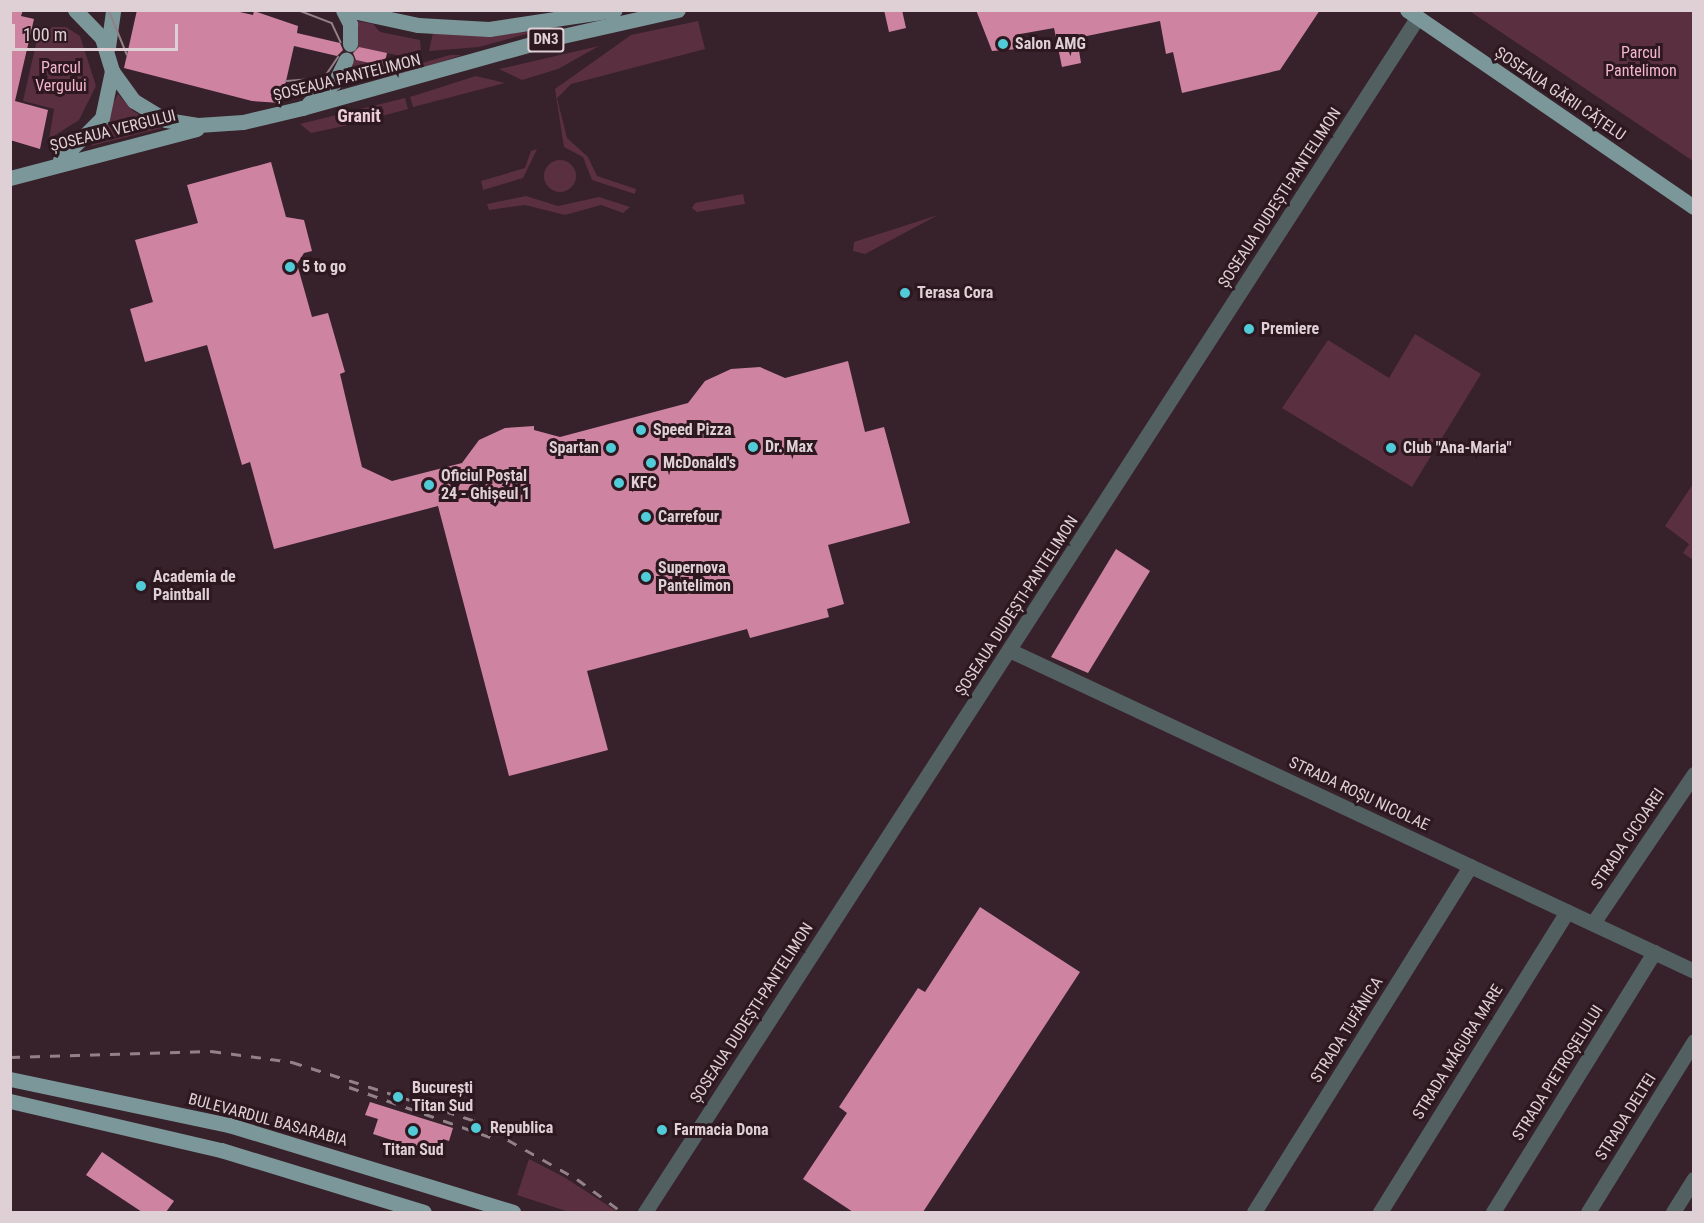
<!DOCTYPE html>
<meta charset="utf-8">
<style>
body{margin:0}
#map{position:relative;width:1704px;height:1223px;overflow:hidden;background:#37212a;font-family:"Roboto Condensed",sans-serif}
div>[style]{position:absolute}
.green>*{inset:0;background:#5a3041}
.round{border-radius:50%}
.building>*{inset:0;background:#ce84a0}
.minor>*{height:15px;margin:-7.5px;padding:0 7.5px;transform-origin:7.5px;border-radius:7.5px;background:#536062}
.major>*{height:15px;margin:-7.5px;padding:0 7.5px;transform-origin:7.5px;border-radius:7.5px;background:#7b979a}
.tram>*{height:1.5px;margin:-0.75px;padding:0 0.75px;transform-origin:0.75px;border-radius:0.75px;background:#938188}
.rail>*{height:3px;margin-top:-1.5px;transform-origin:0;background:repeating-linear-gradient(90deg,#938188 0 10px,transparent 0 20px)}
.dots>*{width:16px;height:16px;translate:-50% -50%;box-sizing:border-box;border:3px solid #2d1820;border-radius:50%}
span{translate:-50% -50%;white-space:nowrap;text-align:center;line-height:1.15;-webkit-text-stroke:6px #2d1820;paint-order:stroke}
.shield-label span{padding:2px 4px;background:#2d1820;border:2px solid;border-radius:4px;-webkit-text-stroke-width:0}
.shield-label{font-size:15px;color:#dfd0d5;font-weight:700}
.poi-label{font-size:16px;color:#dfd0d5;font-weight:700}
.left{translate:0 -50%;text-align:left}
.right{translate:-100% -50%;text-align:right}
.park-label{font-size:16px;color:#f4b6cc}
.street-label{font-size:16px;color:#dfd0d5}
.neighbourhood-label{font-size:18px;color:#eccdd7;font-weight:700}
.frame{position:absolute;inset:0;border:12px solid #dfd0d5;pointer-events:none}
.scale{position:absolute;left:12px;top:24px;width:166px;height:27px;box-sizing:border-box;border:3px solid #dfd0d5;border-top:0;padding-left:8px;font-size:18px;line-height:21px;white-space:nowrap;color:#dfd0d5;-webkit-text-stroke:4px #2d1820;paint-order:stroke}
</style>
<div id="map">
<div class="green">
<div style="clip-path:polygon(1694px 11px,1693px 161px,1471px 12px,1472px 10px)"></div>
<div style="clip-path:polygon(357px 21px,373px 24px,380px 32px,420px 40px,421px 50px,401px 56px,357px 47px)"></div>
<div style="clip-path:polygon(698px 21px,705px 49px,571px 84px,557px 98px,567px 138px,588px 157px,597px 176px,636px 189px,635px 194px,592px 180px,583px 157px,564px 147px,555px 89px,631px 35px)"></div>
<div style="clip-path:polygon(52px 27px,66px 27px,80px 36px,96px 86px,79px 120px,49px 139px,54px 109px,23px 101px,38px 35px,43px 36px)"></div>
<div style="clip-path:polygon(534px 32px,479px 47px,429px 51px,433px 33px)"></div>
<div style="clip-path:polygon(599px 46px,558px 69px,522px 80px,499px 69px)"></div>
<div style="clip-path:polygon(450px 55px,462px 55px,403px 74px,362px 79px,347px 74px,352px 59px,404px 68px)"></div>
<div style="clip-path:polygon(476px 76px,505px 83px,413px 107px,410px 97px)"></div>
<div style="clip-path:polygon(118px 94px,133px 111px,162px 128px,91px 146px)"></div>
<div style="clip-path:polygon(405px 98px,408px 109px,344px 126px,311px 133px,300px 124px)"></div>
<div style="clip-path:polygon(537px 149px,523px 178px,483px 190px,481px 181px,525px 168px,531px 151px)"></div>
<div class="round" style="left:544px;top:160px;width:32px;height:32px"></div>
<div style="clip-path:polygon(743px 194px,745px 204px,697px 212px,692px 208px,695px 203px)"></div>
<div style="clip-path:polygon(526px 196px,558px 206px,599px 197px,630px 207px,623px 213px,601px 205px,565px 215px,525px 205px,489px 210px,487px 204px)"></div>
<div style="clip-path:polygon(938px 215px,865px 254px,853px 251px,854px 242px)"></div>
<div style="clip-path:polygon(1415px 334px,1481px 374px,1412px 487px,1282px 408px,1328px 340px,1389px 378px)"></div>
<div style="clip-path:polygon(1693px 484px,1693px 560px,1683px 553px,1689px 544px,1665px 526px)"></div>
<div style="clip-path:polygon(529px 1159px,564px 1177px,618px 1212px,569px 1212px,517px 1195px)"></div>
</div>
<div class="building">
<div style="clip-path:polygon(10px 10px,23px 10px,21px 16px,34px 19px,15px 101px,48px 110px,40px 149px,10px 140px)"></div>
<div style="clip-path:polygon(137px 10px,231px 10px,253px 15px,254px 11px,298px 26px,297px 33px,340px 43px,343px 50px,337px 56px,294px 46px,281px 103px,252px 101px,124px 68px)"></div>
<div style="clip-path:polygon(884px 10px,902px 10px,906px 28px,889px 32px)"></div>
<div style="clip-path:polygon(976px 10px,1320px 10px,1280px 70px,1182px 93px,1173px 52px,1166px 54px,1160px 21px,1077px 38px,1081px 63px,1062px 67px,1054px 28px,1015px 35px,1018px 49px,992px 51px)"></div>
<div style="clip-path:polygon(359px 47px,387px 53px,384px 66px,356px 60px,353px 53px)"></div>
<div style="clip-path:polygon(271px 162px,286px 217px,304px 220px,312px 251px,304px 253px,297px 264px,312px 317px,328px 313px,345px 372px,340px 374px,362px 467px,392px 481px,462px 463px,479px 440px,505px 428px,534px 426px,534px 430px,560px 437px,688px 403px,705px 381px,731px 369px,760px 367px,785px 378px,848px 361px,865px 432px,884px 427px,910px 523px,828px 545px,844px 604px,827px 609px,829px 617px,750px 638px,747px 629px,587px 671px,608px 750px,509px 776px,438px 506px,274px 549px,250px 462px,242px 465px,207px 345px,145px 362px,130px 309px,153px 302px,135px 240px,198px 223px,187px 185px)"></div>
<div style="clip-path:polygon(1116px 549px,1150px 571px,1088px 673px,1051px 657px)"></div>
<div style="clip-path:polygon(980px 907px,1080px 972px,923px 1212px,853px 1212px,803px 1179px,847px 1113px,839px 1107px,918px 988px,925px 992px)"></div>
<div style="clip-path:polygon(370px 1102px,453px 1128px,449px 1141px,443px 1139px,438px 1155px,373px 1134px,378px 1119px,365px 1115px)"></div>
<div style="clip-path:polygon(102px 1152px,174px 1201px,166px 1212px,142px 1212px,86px 1175px)"></div>
</div>
<div class="minor">
<div style="left:1009px;top:650px;width:756px;rotate:25.11deg"></div>
<div style="left:1593px;top:923px;width:180px;rotate:-55.9deg"></div>
<div style="left:645px;top:1212px;width:1422px;rotate:-57.11deg"></div>
<div style="left:1254px;top:1212px;width:408px;rotate:-58deg"></div>
<div style="left:1380px;top:1212px;width:354px;rotate:-58.1deg"></div>
<div style="left:1493px;top:1212px;width:306px;rotate:-58.2deg"></div>
<div style="left:1588px;top:1212px;width:201px;rotate:-58.2deg"></div>
<div style="left:1673px;top:1212px;width:39px;rotate:-58deg"></div>
</div>
<div class="major">
<div style="left:75px;top:10px;width:39px;rotate:46deg"></div>
<div style="left:102px;top:38px;width:34px;rotate:73deg"></div>
<div style="left:112px;top:71px;width:37px;rotate:54deg"></div>
<div style="left:134px;top:101px;width:37px;rotate:31deg"></div>
<div style="left:166px;top:120px;width:32px;rotate:9deg"></div>
<div style="left:198px;top:125px;width:45px;rotate:-3.8deg"></div>
<div style="left:243px;top:122px;width:61px;rotate:-13.3deg"></div>
<div style="left:302px;top:108px;width:256px;rotate:-15.6deg"></div>
<div style="left:549px;top:39px;width:132px;rotate:-12.7deg"></div>
<div style="left:343px;top:10px;width:16px;rotate:63deg"></div>
<div style="left:350px;top:24px;width:20px;rotate:90deg"></div>
<div style="left:348px;top:10px;width:72px;rotate:12.1deg"></div>
<div style="left:418px;top:25px;width:71px;rotate:3.2deg"></div>
<div style="left:489px;top:29px;width:127px;rotate:-8.6deg"></div>
<div style="left:1407px;top:10px;width:348px;rotate:34.5deg"></div>
<div style="left:108px;top:47px;width:37px;rotate:-82deg"></div>
<div style="left:309px;top:103px;width:33px;rotate:-39deg"></div>
<div style="left:335px;top:82px;width:25px;rotate:-64deg"></div>
<div style="left:60px;top:160px;width:59px;rotate:-45deg"></div>
<div style="left:102px;top:118px;width:48px;rotate:-78deg"></div>
<div style="left:10px;top:178px;width:193px;rotate:-14.7deg"></div>
<div style="left:10px;top:1079px;width:224px;rotate:11.9deg"></div>
<div style="left:229px;top:1125px;width:297px;rotate:17deg"></div>
<div style="left:10px;top:1101px;width:217px;rotate:13.1deg"></div>
<div style="left:221px;top:1150px;width:212px;rotate:17deg"></div>
</div>
<div class="tram">
<div style="left:109px;top:10px;width:48px;rotate:67.8deg"></div>
<div style="left:298px;top:10px;width:36px;rotate:21deg"></div>
<div style="left:332px;top:23px;width:21px;rotate:65deg"></div>
<div style="left:286px;top:81px;width:27px;rotate:-4deg"></div>
<div style="left:283px;top:92px;width:43px;rotate:-18.9deg"></div>
<div style="left:324px;top:78px;width:25px;rotate:-56deg"></div>
</div>
<div class="rail">
<div style="left:10px;top:1057px;width:201px;rotate:-1.7deg"></div>
<div style="left:211px;top:1051px;width:82px;rotate:7.7deg"></div>
<div style="left:292px;top:1062px;width:190px;rotate:17.8deg"></div>
<div style="left:473px;top:1120px;width:120px;rotate:29.6deg"></div>
<div style="left:577px;top:1179px;width:56px;rotate:36.3deg"></div>
<div style="left:349px;top:1087px;width:150px;rotate:19.5deg"></div>
</div>
<div class="dots">
<div style="left:1003px;top:44px;background:#52cbd8"></div>
<div style="left:290px;top:267px;background:#52cbd8"></div>
<div style="left:905px;top:293px;background:#52cbd8"></div>
<div style="left:1249px;top:329px;background:#52cbd8"></div>
<div style="left:641px;top:430px;background:#52cbd8"></div>
<div style="left:753px;top:447px;background:#52cbd8"></div>
<div style="left:611px;top:448px;background:#52cbd8"></div>
<div style="left:1391px;top:448px;background:#52cbd8"></div>
<div style="left:651px;top:463px;background:#52cbd8"></div>
<div style="left:619px;top:483px;background:#52cbd8"></div>
<div style="left:429px;top:485px;background:#52cbd8"></div>
<div style="left:646px;top:517px;background:#52cbd8"></div>
<div style="left:646px;top:577px;background:#52cbd8"></div>
<div style="left:141px;top:586px;background:#52cbd8"></div>
<div style="left:398px;top:1097px;background:#52cbd8"></div>
<div style="left:476px;top:1128px;background:#52cbd8"></div>
<div style="left:662px;top:1130px;background:#52cbd8"></div>
<div style="left:413px;top:1131px;background:#52cbd8"></div>
</div>
<div class="shield-label">
<span style="left:546px;top:40px">DN3</span>
</div>
<div class="poi-label">
<span class="left" style="left:1015px;top:44px">Salon AMG</span>
<span class="left" style="left:302px;top:267px">5 to go</span>
<span class="left" style="left:917px;top:293px">Terasa Cora</span>
<span class="left" style="left:1261px;top:329px">Premiere</span>
<span class="left" style="left:653px;top:430px">Speed Pizza</span>
<span class="left" style="left:765px;top:447px">Dr. Max</span>
<span class="right" style="left:599px;top:448px">Spartan</span>
<span class="left" style="left:1403px;top:448px">Club "Ana-Maria"</span>
<span class="left" style="left:663px;top:463px">McDonald's</span>
<span class="left" style="left:441px;top:485px">Oficiul Poștal<br>24 - Ghișeul 1</span>
<span class="left" style="left:631px;top:483px">KFC</span>
<span class="left" style="left:658px;top:517px">Carrefour</span>
<span class="left" style="left:658px;top:577px">Supernova<br>Pantelimon</span>
<span class="left" style="left:153px;top:586px">Academia de<br>Paintball</span>
<span class="left" style="left:412px;top:1097px">București<br>Titan Sud</span>
<span class="left" style="left:490px;top:1128px">Republica</span>
<span class="left" style="left:674px;top:1130px">Farmacia Dona</span>
<span style="left:413px;top:1150px">Titan Sud</span>
</div>
<div class="park-label">
<span style="left:1641px;top:62px">Parcul<br>Pantelimon</span>
<span style="left:61px;top:77px">Parcul<br>Vergului</span>
</div>
<div class="street-label">
<span style="left:347px;top:78px;rotate:-14deg">ȘOSEAUA PANTELIMON</span>
<span style="left:1560px;top:94px;rotate:34deg">ȘOSEAUA GĂRII CĂȚELU</span>
<span style="left:113px;top:131px;rotate:-14deg">ȘOSEAUA VERGULUI</span>
<span style="left:1280px;top:198px;rotate:-57deg">ȘOSEAUA DUDEȘTI-PANTELIMON</span>
<span style="left:1017px;top:606px;rotate:-57deg">ȘOSEAUA DUDEȘTI-PANTELIMON</span>
<span style="left:1359px;top:794px;rotate:25deg">STRADA ROȘU NICOLAE</span>
<span style="left:1628px;top:839px;rotate:-56deg">STRADA CICOAREI</span>
<span style="left:752px;top:1013px;rotate:-57deg">ȘOSEAUA DUDEȘTI-PANTELIMON</span>
<span style="left:1347px;top:1030px;rotate:-58deg">STRADA TUFĂNICA</span>
<span style="left:1458px;top:1052px;rotate:-58deg">STRADA MĂGURA MARE</span>
<span style="left:1558px;top:1073px;rotate:-58deg">STRADA PIETROȘELULUI</span>
<span style="left:1626px;top:1117px;rotate:-58deg">STRADA DELTEI</span>
<span style="left:268px;top:1120px;rotate:15deg">BULEVARDUL BASARABIA</span>
</div>
<div class="neighbourhood-label">
<span style="left:359px;top:116px">Granit</span>
</div>
<div class="frame"></div>
<div class="scale">100 m</div>
</div>
